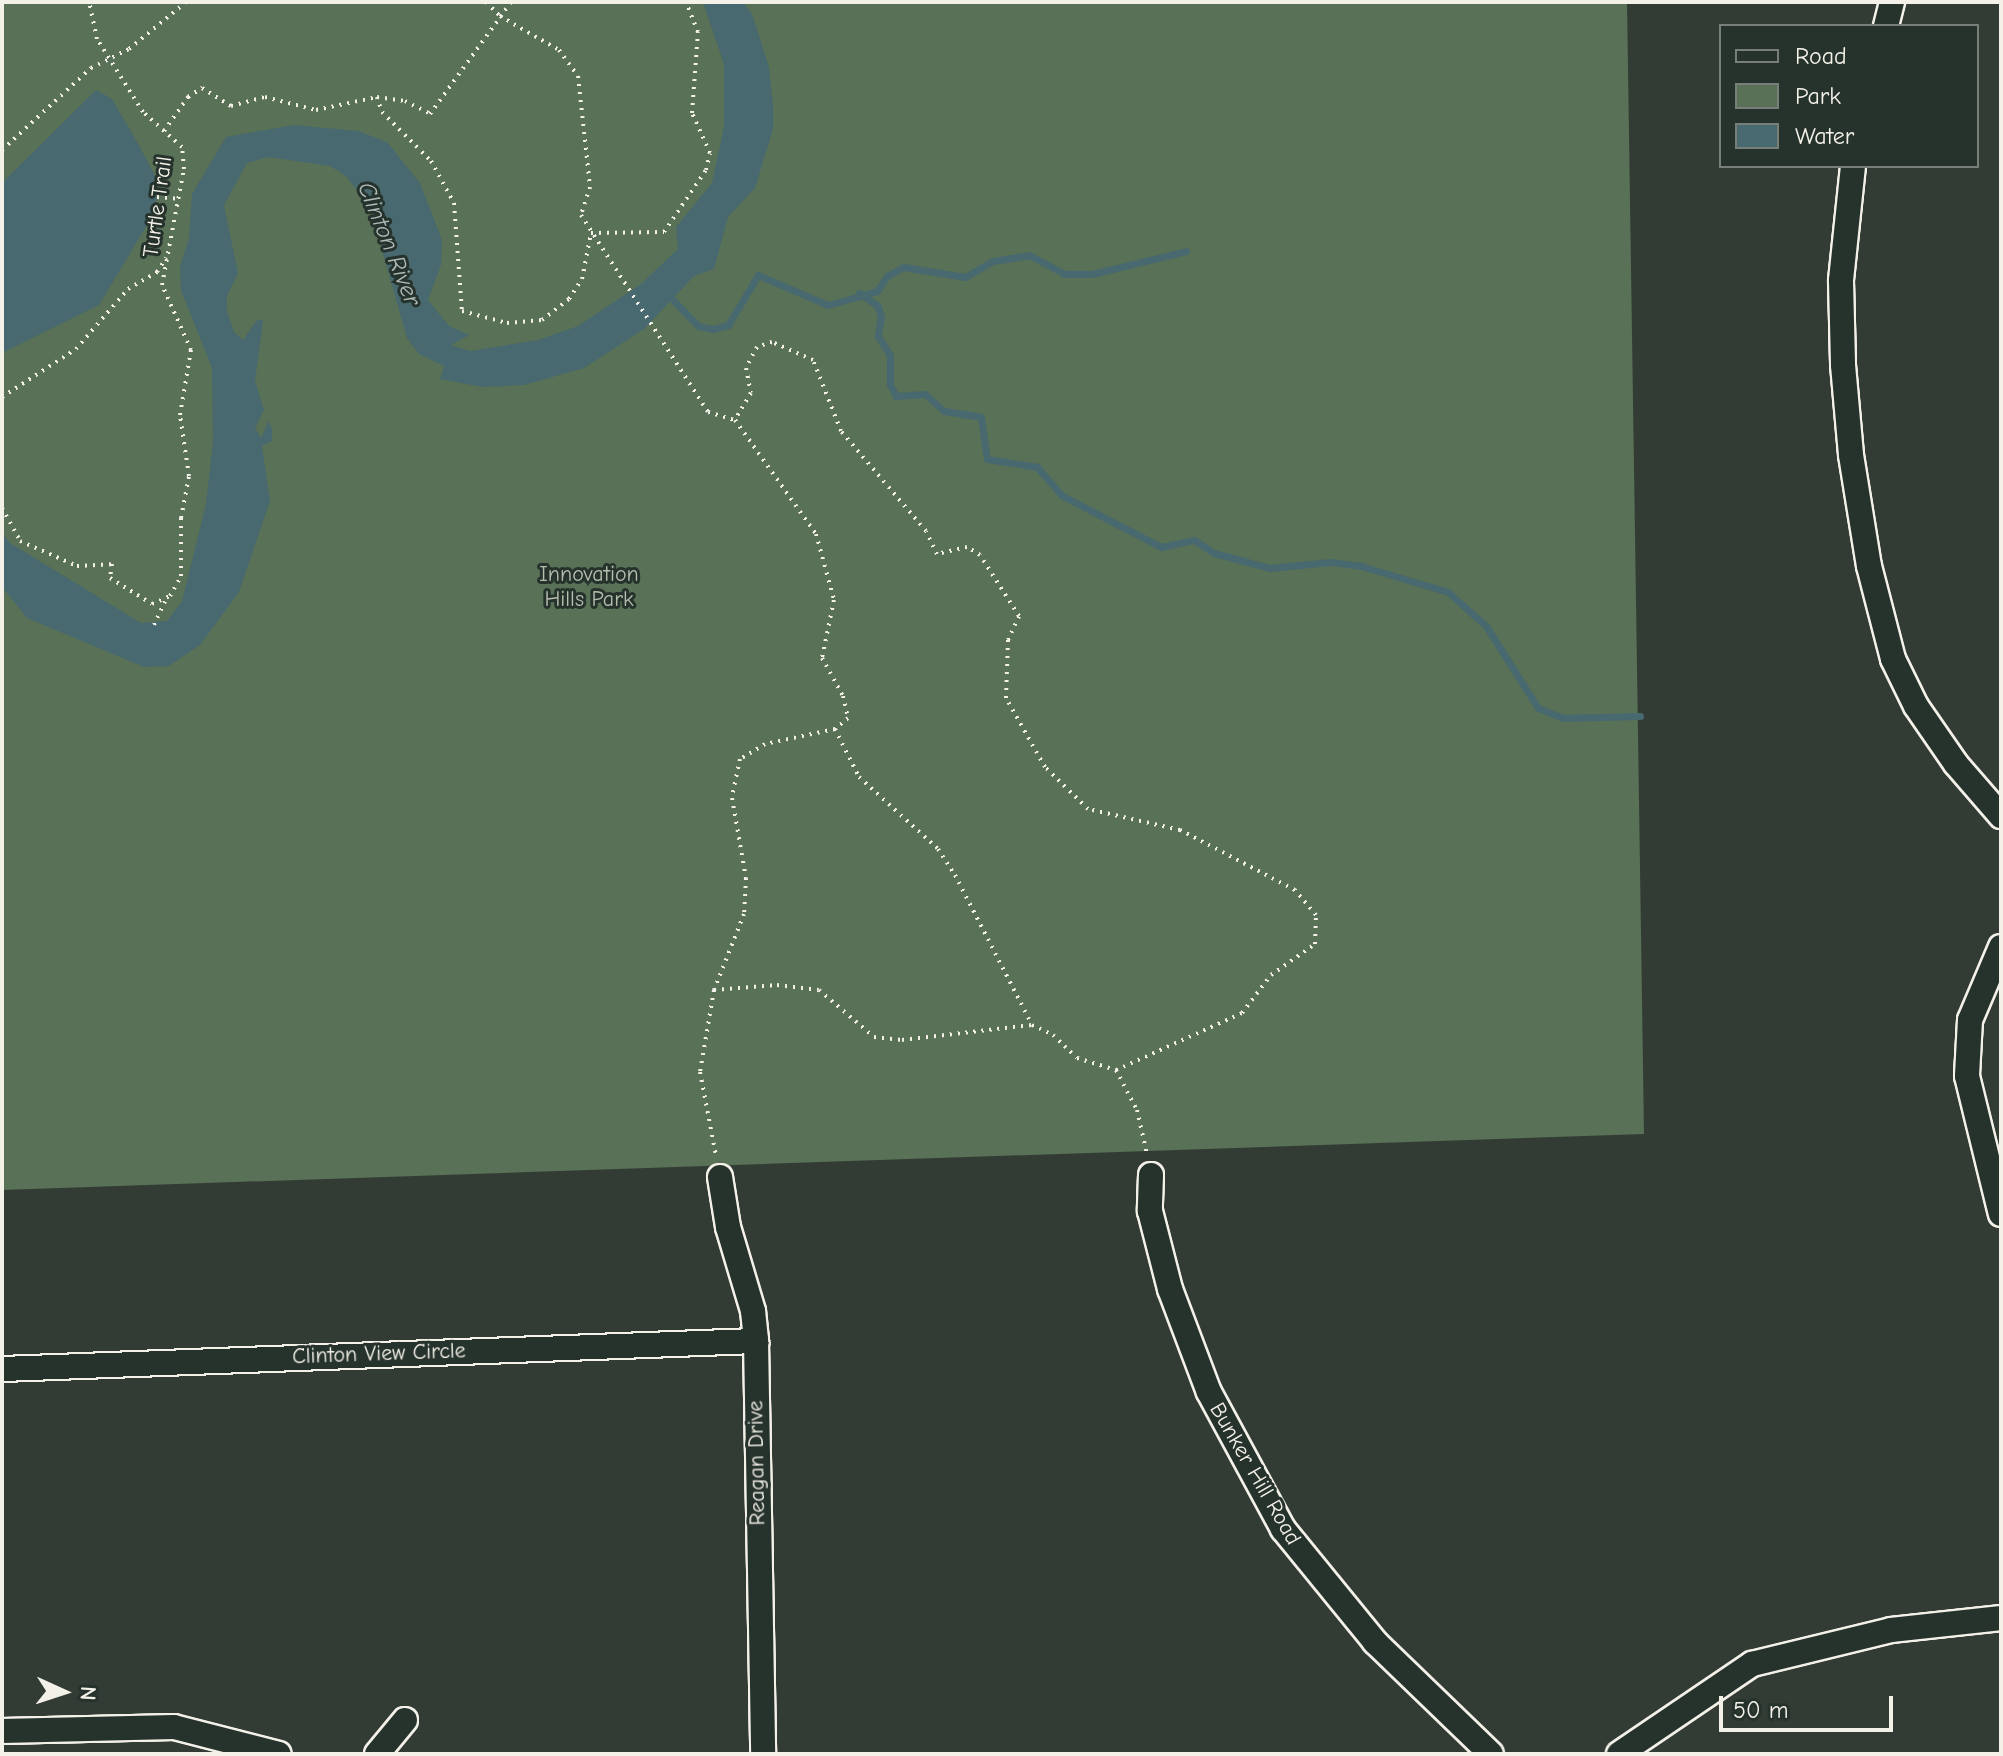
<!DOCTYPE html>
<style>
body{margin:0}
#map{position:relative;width:2003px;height:1756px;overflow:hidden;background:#333c34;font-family:"Comic Neue",sans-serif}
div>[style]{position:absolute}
.green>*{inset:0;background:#597156}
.water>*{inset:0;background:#48696f}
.stream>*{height:7px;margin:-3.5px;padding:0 3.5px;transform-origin:3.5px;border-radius:3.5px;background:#48696f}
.path>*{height:4px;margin-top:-2px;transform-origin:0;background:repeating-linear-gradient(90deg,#f4f1e8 0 2px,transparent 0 8px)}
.roads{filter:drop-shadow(2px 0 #f4f1e8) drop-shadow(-2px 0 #f4f1e8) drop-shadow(0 2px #f4f1e8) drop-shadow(0 -2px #f4f1e8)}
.street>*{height:24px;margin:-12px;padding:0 12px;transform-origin:12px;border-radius:12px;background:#26332d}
span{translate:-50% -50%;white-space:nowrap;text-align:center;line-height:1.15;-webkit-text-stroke:6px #26332d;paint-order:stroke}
.street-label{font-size:22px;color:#f4f1e8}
.park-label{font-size:22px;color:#b6beae}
.water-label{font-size:24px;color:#afbbb8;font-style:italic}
.frame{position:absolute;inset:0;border:4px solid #f4f1e8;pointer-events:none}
.legend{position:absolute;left:1719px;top:24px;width:260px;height:144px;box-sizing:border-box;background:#26332d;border:2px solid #787f78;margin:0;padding:10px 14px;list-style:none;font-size:24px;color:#f4f1e8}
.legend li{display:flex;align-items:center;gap:16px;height:40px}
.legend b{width:40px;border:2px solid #787f78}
.north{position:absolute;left:24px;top:1652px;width:80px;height:80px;-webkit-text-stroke:6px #26332d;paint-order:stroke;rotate:93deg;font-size:22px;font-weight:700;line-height:32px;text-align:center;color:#f4f1e8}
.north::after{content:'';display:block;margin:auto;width:28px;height:36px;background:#f4f1e8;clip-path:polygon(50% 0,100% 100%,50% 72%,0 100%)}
.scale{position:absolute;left:1719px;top:1696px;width:174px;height:36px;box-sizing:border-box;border:4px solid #f4f1e8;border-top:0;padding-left:10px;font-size:24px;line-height:28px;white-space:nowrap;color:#f4f1e8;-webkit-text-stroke:6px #26332d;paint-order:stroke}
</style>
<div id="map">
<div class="green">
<div style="clip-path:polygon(2px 2px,1627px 2px,1644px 1134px,2px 1190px)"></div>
</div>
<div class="water">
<div style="clip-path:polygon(703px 2px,743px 2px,752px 14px,769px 67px,773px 106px,773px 129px,755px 188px,728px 217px,714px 269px,694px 276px,644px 329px,584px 368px,524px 385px,482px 387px,440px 379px,444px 366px,419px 354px,407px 338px,370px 208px,346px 176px,330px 166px,268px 157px,247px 163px,224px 205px,238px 273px,227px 296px,227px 311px,234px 332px,243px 340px,257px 320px,263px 320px,255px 381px,264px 410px,255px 428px,261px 438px,269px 421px,272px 429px,272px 441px,262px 446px,270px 501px,239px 592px,200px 645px,169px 666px,144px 667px,27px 618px,2px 587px,2px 532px,10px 543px,141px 623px,167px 621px,182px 601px,206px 504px,213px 442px,212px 368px,181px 290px,180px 267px,189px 238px,192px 194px,226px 137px,294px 125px,358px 131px,387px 142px,420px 183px,442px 240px,441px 265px,428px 300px,449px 326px,469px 335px,451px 345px,470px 351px,538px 340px,578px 326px,641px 284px,678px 249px,676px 227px,712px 183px,724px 127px,724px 64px)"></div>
<div style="clip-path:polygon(96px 90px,112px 99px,140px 147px,157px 180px,156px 210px,99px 305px,2px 353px,2px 183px)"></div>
</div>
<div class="stream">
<div style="left:859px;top:293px;width:22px;rotate:34deg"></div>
<div style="left:877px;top:305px;width:12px;rotate:70deg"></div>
<div style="left:881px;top:316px;width:20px;rotate:99deg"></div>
<div style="left:878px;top:336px;width:22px;rotate:58deg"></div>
<div style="left:890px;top:355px;width:30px;rotate:90deg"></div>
<div style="left:890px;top:385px;width:13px;rotate:61deg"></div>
<div style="left:896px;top:396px;width:29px;rotate:-4deg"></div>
<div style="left:925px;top:394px;width:25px;rotate:42deg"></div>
<div style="left:944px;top:411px;width:37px;rotate:9deg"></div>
<div style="left:981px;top:417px;width:42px;rotate:81.9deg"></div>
<div style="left:987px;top:459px;width:51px;rotate:9.1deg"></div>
<div style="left:1037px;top:467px;width:37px;rotate:49deg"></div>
<div style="left:1061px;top:495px;width:113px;rotate:27.5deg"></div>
<div style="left:1161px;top:547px;width:34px;rotate:-12deg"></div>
<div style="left:1194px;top:540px;width:24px;rotate:33deg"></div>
<div style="left:1214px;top:553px;width:58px;rotate:15deg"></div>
<div style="left:1270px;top:568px;width:60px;rotate:-5.7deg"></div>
<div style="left:1330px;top:562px;width:31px;rotate:7deg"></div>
<div style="left:1361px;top:566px;width:91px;rotate:16.6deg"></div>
<div style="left:1448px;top:592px;width:51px;rotate:41.8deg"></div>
<div style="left:1486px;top:626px;width:97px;rotate:57.6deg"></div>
<div style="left:1538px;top:708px;width:27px;rotate:22deg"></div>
<div style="left:1563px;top:718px;width:77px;rotate:-1.5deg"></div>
<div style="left:673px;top:300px;width:36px;rotate:46deg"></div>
<div style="left:698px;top:326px;width:15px;rotate:11deg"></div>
<div style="left:713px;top:329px;width:16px;rotate:-15deg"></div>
<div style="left:728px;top:325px;width:58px;rotate:-59deg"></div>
<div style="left:758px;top:275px;width:76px;rotate:23.2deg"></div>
<div style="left:828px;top:305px;width:51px;rotate:-15.9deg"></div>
<div style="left:877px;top:291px;width:18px;rotate:-56deg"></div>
<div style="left:887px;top:276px;width:18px;rotate:-29deg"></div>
<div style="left:903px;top:267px;width:63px;rotate:9.2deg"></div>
<div style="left:965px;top:277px;width:32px;rotate:-30deg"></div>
<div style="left:993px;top:261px;width:36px;rotate:-9deg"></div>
<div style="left:1029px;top:255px;width:40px;rotate:28deg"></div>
<div style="left:1064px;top:274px;width:28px"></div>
<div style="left:1092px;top:274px;width:97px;rotate:-13.7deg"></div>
</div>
<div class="path">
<div style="left:486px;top:2px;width:20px;rotate:45deg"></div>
<div style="left:500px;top:16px;width:68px;rotate:30deg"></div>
<div style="left:559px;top:50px;width:32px;rotate:54deg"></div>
<div style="left:578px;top:76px;width:112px;rotate:83.8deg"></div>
<div style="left:590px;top:187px;width:29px;rotate:108deg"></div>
<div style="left:581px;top:215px;width:234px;rotate:57.2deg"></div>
<div style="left:708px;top:412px;width:28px;rotate:17deg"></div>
<div style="left:377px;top:97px;width:28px;rotate:8deg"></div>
<div style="left:405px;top:101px;width:28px;rotate:27deg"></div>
<div style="left:430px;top:114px;width:138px;rotate:-54.1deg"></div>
<div style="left:164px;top:131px;width:42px;rotate:-54.8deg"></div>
<div style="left:188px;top:97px;width:17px;rotate:-33deg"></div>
<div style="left:202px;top:88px;width:34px;rotate:32deg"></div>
<div style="left:231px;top:106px;width:35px;rotate:-15deg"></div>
<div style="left:265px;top:97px;width:53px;rotate:14.3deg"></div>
<div style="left:316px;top:110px;width:62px;rotate:-12deg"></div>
<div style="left:377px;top:97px;width:16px;rotate:72deg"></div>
<div style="left:382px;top:112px;width:69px;rotate:45deg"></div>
<div style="left:431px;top:161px;width:48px;rotate:61.3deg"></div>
<div style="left:454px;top:203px;width:108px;rotate:85.8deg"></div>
<div style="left:462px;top:311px;width:47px;rotate:14.9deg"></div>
<div style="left:507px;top:323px;width:35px;rotate:-5deg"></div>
<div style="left:542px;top:320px;width:34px;rotate:-38deg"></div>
<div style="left:569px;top:299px;width:24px;rotate:-57deg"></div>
<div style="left:582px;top:279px;width:47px;rotate:-78.9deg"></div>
<div style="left:591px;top:233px;width:73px;rotate:-0.8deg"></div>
<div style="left:664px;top:232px;width:75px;rotate:-55.9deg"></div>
<div style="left:706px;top:170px;width:17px;rotate:-77deg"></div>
<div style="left:710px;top:153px;width:44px;rotate:-114.2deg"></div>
<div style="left:692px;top:113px;width:81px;rotate:-85.8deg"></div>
<div style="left:698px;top:32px;width:32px;rotate:-112deg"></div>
<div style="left:2px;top:150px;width:121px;rotate:-42.7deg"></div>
<div style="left:91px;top:68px;width:42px;rotate:-26.6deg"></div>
<div style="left:129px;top:49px;width:74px;rotate:-39.5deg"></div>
<div style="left:157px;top:197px;width:21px;rotate:5deg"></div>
<div style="left:2px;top:397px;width:88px;rotate:-33deg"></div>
<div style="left:76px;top:349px;width:79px;rotate:-49.1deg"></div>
<div style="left:128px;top:289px;width:34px;rotate:-30deg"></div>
<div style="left:157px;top:272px;width:17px;rotate:-57deg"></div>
<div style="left:2px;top:508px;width:38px;rotate:61deg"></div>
<div style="left:20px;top:541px;width:62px;rotate:23.7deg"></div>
<div style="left:77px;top:566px;width:35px;rotate:-3deg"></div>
<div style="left:112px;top:564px;width:14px;rotate:98deg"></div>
<div style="left:110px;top:578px;width:49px;rotate:31.8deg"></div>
<div style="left:152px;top:604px;width:20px;rotate:-24deg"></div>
<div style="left:170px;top:596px;width:23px;rotate:-61deg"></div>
<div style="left:181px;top:576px;width:58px;rotate:-90deg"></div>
<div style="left:181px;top:518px;width:43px;rotate:-79.2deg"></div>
<div style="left:189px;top:476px;width:62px;rotate:-98.4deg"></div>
<div style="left:180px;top:415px;width:66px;rotate:-80.4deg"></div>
<div style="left:191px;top:350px;width:71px;rotate:-114deg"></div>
<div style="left:162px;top:285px;width:118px;rotate:-79.3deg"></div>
<div style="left:184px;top:169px;width:22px;rotate:-95deg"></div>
<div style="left:182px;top:147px;width:52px;rotate:-138.1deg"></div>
<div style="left:143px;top:112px;width:86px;rotate:-122.2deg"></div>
<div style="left:97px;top:39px;width:38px;rotate:-102deg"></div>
<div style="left:154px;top:625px;width:26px;rotate:-65deg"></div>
<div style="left:835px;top:729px;width:54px;rotate:63.4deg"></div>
<div style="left:859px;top:777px;width:107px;rotate:42.3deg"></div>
<div style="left:938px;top:849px;width:31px;rotate:57deg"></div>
<div style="left:955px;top:875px;width:169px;rotate:62.8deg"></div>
<div style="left:714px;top:990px;width:63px;rotate:-4.5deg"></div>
<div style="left:777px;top:985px;width:42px;rotate:6.8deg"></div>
<div style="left:819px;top:990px;width:72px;rotate:40.5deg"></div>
<div style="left:874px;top:1037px;width:28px;rotate:6deg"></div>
<div style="left:902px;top:1040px;width:131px;rotate:-6.6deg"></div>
<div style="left:1032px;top:1025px;width:23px;rotate:25deg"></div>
<div style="left:1053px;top:1035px;width:33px;rotate:44deg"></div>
<div style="left:1077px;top:1058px;width:41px;rotate:17.1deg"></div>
<div style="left:1116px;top:1070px;width:138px;rotate:-24.3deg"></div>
<div style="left:1242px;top:1013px;width:48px;rotate:-52.7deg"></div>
<div style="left:1271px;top:975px;width:54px;rotate:-35.2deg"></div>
<div style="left:1315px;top:944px;width:29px;rotate:-88deg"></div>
<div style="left:1316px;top:915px;width:33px;rotate:-130deg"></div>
<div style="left:1295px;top:890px;width:130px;rotate:-152.4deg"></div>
<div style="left:1180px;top:830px;width:94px;rotate:-167.1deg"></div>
<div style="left:1088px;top:809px;width:60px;rotate:-135.7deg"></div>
<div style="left:1045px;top:767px;width:79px;rotate:-119.5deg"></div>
<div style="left:1006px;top:698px;width:58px;rotate:-88deg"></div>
<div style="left:1008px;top:640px;width:26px;rotate:-65deg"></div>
<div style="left:1019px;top:616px;width:72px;rotate:-122.6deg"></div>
<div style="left:980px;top:555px;width:15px;rotate:-148deg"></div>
<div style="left:967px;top:547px;width:31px;rotate:167deg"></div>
<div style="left:937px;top:554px;width:25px;rotate:-116deg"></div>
<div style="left:926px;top:531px;width:131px;rotate:-130.4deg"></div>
<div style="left:841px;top:431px;width:76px;rotate:-111.5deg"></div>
<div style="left:813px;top:360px;width:45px;rotate:-156.3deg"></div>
<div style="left:772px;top:342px;width:16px;rotate:162deg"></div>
<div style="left:757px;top:347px;width:24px;rotate:118deg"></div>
<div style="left:746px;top:368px;width:25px;rotate:79deg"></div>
<div style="left:751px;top:393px;width:31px;rotate:121deg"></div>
<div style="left:735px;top:420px;width:140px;rotate:54.6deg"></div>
<div style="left:816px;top:534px;width:68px;rotate:74.7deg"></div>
<div style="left:834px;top:600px;width:59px;rotate:101.7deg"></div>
<div style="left:822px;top:658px;width:43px;rotate:61.1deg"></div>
<div style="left:843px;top:696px;width:23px;rotate:77deg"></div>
<div style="left:848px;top:718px;width:17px;rotate:140deg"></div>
<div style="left:835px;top:729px;width:72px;rotate:167.9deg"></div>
<div style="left:765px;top:744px;width:29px;rotate:149deg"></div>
<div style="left:740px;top:759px;width:40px;rotate:102deg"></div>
<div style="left:732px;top:798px;width:81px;rotate:80.1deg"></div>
<div style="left:746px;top:878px;width:36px;rotate:93deg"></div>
<div style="left:744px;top:914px;width:82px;rotate:111.5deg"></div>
<div style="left:714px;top:990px;width:83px;rotate:99.7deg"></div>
<div style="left:700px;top:1072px;width:86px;rotate:79.2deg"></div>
<div style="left:1116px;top:1070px;width:45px;rotate:62.3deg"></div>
<div style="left:1137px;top:1110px;width:45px;rotate:77.2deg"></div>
</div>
<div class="roads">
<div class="street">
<div style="left:1886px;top:26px;width:25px;rotate:-76deg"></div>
<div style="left:1853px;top:166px;width:116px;rotate:96deg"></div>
<div style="left:1841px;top:281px;width:84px;rotate:88.6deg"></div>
<div style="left:1843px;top:365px;width:90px;rotate:84.9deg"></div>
<div style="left:1851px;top:455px;width:112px;rotate:80.8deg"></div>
<div style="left:1869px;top:566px;width:96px;rotate:75.5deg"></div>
<div style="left:1893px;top:659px;width:52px;rotate:63.9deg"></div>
<div style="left:1916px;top:706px;width:70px;rotate:55.4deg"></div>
<div style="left:1956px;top:764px;width:69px;rotate:49.1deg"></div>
<div style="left:2001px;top:947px;width:79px;rotate:113deg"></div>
<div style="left:1970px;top:1020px;width:56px;rotate:93.1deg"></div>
<div style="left:1967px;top:1076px;width:142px;rotate:76.2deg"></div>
<div style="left:1151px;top:1175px;width:36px;rotate:92deg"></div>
<div style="left:1150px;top:1211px;width:81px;rotate:75.6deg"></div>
<div style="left:1170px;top:1289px;width:110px;rotate:69.3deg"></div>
<div style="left:1209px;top:1392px;width:156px;rotate:61.6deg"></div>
<div style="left:1283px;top:1529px;width:146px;rotate:50.8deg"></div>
<div style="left:1375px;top:1642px;width:161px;rotate:44deg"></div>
<div style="left:720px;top:1177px;width:51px;rotate:80.9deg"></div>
<div style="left:728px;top:1227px;width:88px;rotate:73.4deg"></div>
<div style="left:753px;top:1311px;width:30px;rotate:84deg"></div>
<div style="left:756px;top:1341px;width:413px;rotate:89deg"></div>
<div style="left:2px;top:1369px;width:755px;rotate:-2.13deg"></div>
<div style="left:2px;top:1731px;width:172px;rotate:-1.3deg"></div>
<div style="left:174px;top:1727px;width:108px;rotate:14.4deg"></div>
<div style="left:377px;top:1754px;width:44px;rotate:-50.5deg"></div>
<div style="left:1619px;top:1754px;width:161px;rotate:-34.1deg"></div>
<div style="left:1752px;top:1664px;width:143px;rotate:-13.7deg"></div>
<div style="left:1891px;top:1630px;width:111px;rotate:-6.2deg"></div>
</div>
</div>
<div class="street-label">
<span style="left:158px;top:207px;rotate:-82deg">Turtle Trail</span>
<span style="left:379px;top:1354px;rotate:-2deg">Clinton View Circle</span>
<span style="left:757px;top:1463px;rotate:-91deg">Reagan Drive</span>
<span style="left:1255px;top:1474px;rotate:60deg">Bunker Hill Road</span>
</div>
<div class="park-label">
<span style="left:589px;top:587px">Innovation<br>Hills Park</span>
</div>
<div class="water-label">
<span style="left:389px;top:244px;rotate:68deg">Clinton River</span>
</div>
<div class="frame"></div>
<ul class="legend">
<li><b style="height:10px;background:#26332d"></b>Road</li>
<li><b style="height:22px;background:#597156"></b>Park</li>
<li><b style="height:22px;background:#48696f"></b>Water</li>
</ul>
<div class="north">N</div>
<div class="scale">50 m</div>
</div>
